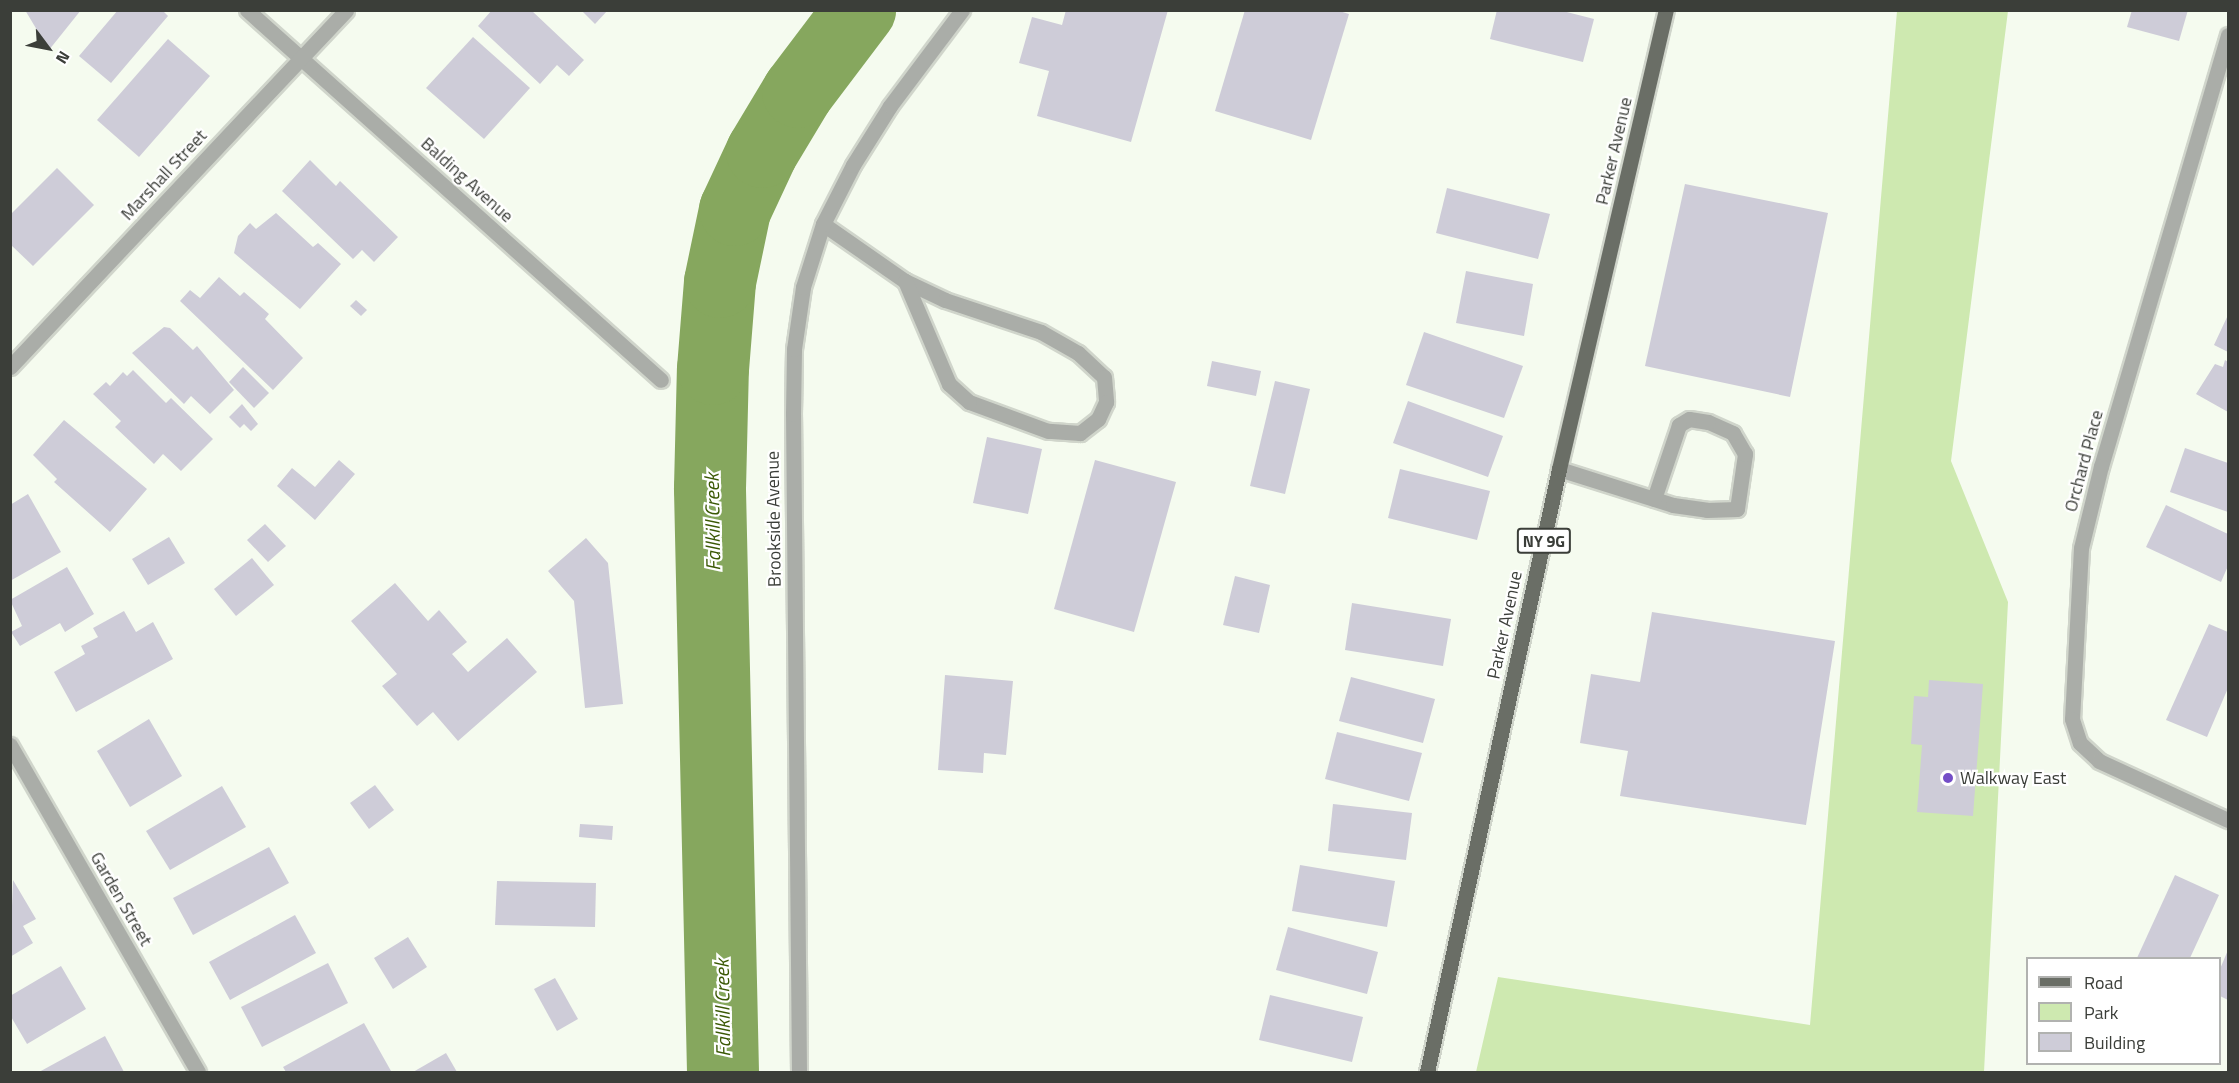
<!DOCTYPE html>
<style>
body{margin:0}
#map{position:relative;width:2239px;height:1083px;overflow:hidden;background:#f5fbef;font-family:"Titillium Web",sans-serif}
div>[style]{position:absolute}
.green>*{inset:0;background:#cee9b0}
.river>*{height:72px;margin:-36px;padding:0 36px;transform-origin:36px;border-radius:36px;background:#86a75e}
.building>*{inset:0;background:#ceccd8}
.roads{filter:drop-shadow(2px 0 #d0d5cb) drop-shadow(-2px 0 #d0d5cb) drop-shadow(0 2px #d0d5cb) drop-shadow(0 -2px #d0d5cb)}
.service>*{height:15px;margin:-7.5px;padding:0 7.5px;transform-origin:7.5px;border-radius:7.5px;background:#aaada8}
.minor>*{height:15px;margin:-7.5px;padding:0 7.5px;transform-origin:7.5px;border-radius:7.5px;background:#aaada8}
.primary>*{height:15px;margin:-7.5px;padding:0 7.5px;transform-origin:7.5px;border-radius:7.5px;background:#6a6e66}
.dots>*{width:16px;height:16px;translate:-50% -50%;box-sizing:border-box;border:3px solid #fff;border-radius:50%}
span{translate:-50% -50%;white-space:nowrap;text-align:center;line-height:1.15;-webkit-text-stroke:4.5px #fff;paint-order:stroke}
.shield-label span{padding:2px 4px;background:#fff;border:2px solid;border-radius:4px;-webkit-text-stroke-width:0}
.shield-label{font-size:16px;color:#3b3e39;font-weight:700}
.street-label{font-size:18px;color:#3b3e39}
.poi-label{font-size:18px;color:#3b3e39}
.left{translate:0 -50%;text-align:left}
.water-label{font-size:20px;color:#3a5804;font-style:italic}
.frame{position:absolute;inset:0;border:12px solid #3b3e39;pointer-events:none}
.legend{position:absolute;left:2026px;top:957px;width:195px;height:108px;box-sizing:border-box;background:#fff;border:2px solid #b1b2b0;margin:0;padding:8px 10px;list-style:none;font-size:18px;color:#3b3e39}
.legend li{display:flex;align-items:center;gap:12px;height:30px}
.legend b{width:30px;border:2px solid #b1b2b0}
.north{position:absolute;left:18px;top:18px;width:60px;height:60px;-webkit-text-stroke:4px #fff;paint-order:stroke;rotate:122deg;font-size:16px;font-weight:700;line-height:24px;text-align:center;color:#3b3e39}
.north::after{content:'';display:block;margin:auto;width:21px;height:27px;background:#3b3e39;clip-path:polygon(50% 0,100% 100%,50% 72%,0 100%)}
</style>
<div id="map">
<div class="green">
<div style="clip-path:polygon(1897px 11px,2008px 11px,1951px 461px,2008px 602px,1984px 1072px,1476px 1072px,1498px 977px,1810px 1025px)"></div>
</div>
<div class="river">
<div style="left:723px;top:1072px;width:584px;rotate:-91.28deg"></div>
<div style="left:710px;top:488px;width:119px;rotate:-88.6deg"></div>
<div style="left:713px;top:369px;width:87px;rotate:-85.4deg"></div>
<div style="left:720px;top:282px;width:74px;rotate:-78.2deg"></div>
<div style="left:735px;top:210px;width:64px;rotate:-65deg"></div>
<div style="left:762px;top:152px;width:70px;rotate:-59deg"></div>
<div style="left:798px;top:92px;width:103px;rotate:-52.9deg"></div>
</div>
<div class="building">
<div style="clip-path:polygon(25px 10px,81px 10px,49px 50px)"></div>
<div style="clip-path:polygon(118px 10px,162px 10px,168px 16px,111px 83px,79px 56px)"></div>
<div style="clip-path:polygon(492px 10px,531px 10px,584px 60px,569px 76px,557px 65px,540px 84px,478px 26px)"></div>
<div style="clip-path:polygon(581px 10px,608px 10px,595px 24px)"></div>
<div style="clip-path:polygon(1066px 10px,1168px 10px,1131px 142px,1037px 116px,1049px 71px,1019px 63px,1032px 17px,1062px 25px)"></div>
<div style="clip-path:polygon(1245px 10px,1336px 10px,1349px 14px,1311px 140px,1215px 111px)"></div>
<div style="clip-path:polygon(1497px 10px,1559px 10px,1594px 19px,1583px 62px,1490px 39px)"></div>
<div style="clip-path:polygon(2132px 10px,2188px 10px,2179px 41px,2127px 27px)"></div>
<div style="clip-path:polygon(473px 37px,530px 88px,484px 139px,426px 88px)"></div>
<div style="clip-path:polygon(168px 39px,210px 76px,139px 157px,97px 120px)"></div>
<div style="clip-path:polygon(310px 160px,336px 186px,340px 181px,398px 237px,374px 262px,362px 250px,353px 259px,282px 191px)"></div>
<div style="clip-path:polygon(57px 168px,94px 205px,33px 266px,10px 244px,10px 215px)"></div>
<div style="clip-path:polygon(1685px 184px,1828px 213px,1790px 397px,1645px 366px)"></div>
<div style="clip-path:polygon(1447px 188px,1550px 214px,1538px 259px,1436px 233px)"></div>
<div style="clip-path:polygon(276px 213px,313px 247px,318px 243px,341px 264px,300px 309px,234px 253px,238px 236px,250px 223px,256px 229px)"></div>
<div style="clip-path:polygon(1466px 271px,1533px 284px,1524px 336px,1456px 323px)"></div>
<div style="clip-path:polygon(219px 277px,240px 296px,244px 292px,269px 314px,265px 319px,303px 358px,273px 390px,180px 301px,190px 290px,200px 298px)"></div>
<div style="clip-path:polygon(356px 300px,367px 310px,361px 316px,350px 306px)"></div>
<div style="clip-path:polygon(2228px 315px,2228px 352px,2214px 345px)"></div>
<div style="clip-path:polygon(164px 327px,170px 328px,193px 350px,197px 346px,234px 390px,210px 414px,191px 396px,184px 404px,132px 353px)"></div>
<div style="clip-path:polygon(1424px 332px,1523px 366px,1504px 418px,1406px 385px)"></div>
<div style="clip-path:polygon(2225px 360px,2228px 362px,2228px 412px,2196px 394px,2215px 364px,2223px 367px)"></div>
<div style="clip-path:polygon(1212px 361px,1261px 371px,1256px 396px,1207px 386px)"></div>
<div style="clip-path:polygon(243px 367px,269px 393px,254px 408px,229px 382px)"></div>
<div style="clip-path:polygon(133px 370px,166px 403px,171px 398px,213px 439px,181px 471px,163px 454px,154px 464px,115px 427px,121px 421px,93px 394px,106px 382px,110px 386px,123px 372px,127px 376px)"></div>
<div style="clip-path:polygon(1275px 381px,1310px 389px,1285px 494px,1250px 486px)"></div>
<div style="clip-path:polygon(1408px 401px,1503px 436px,1488px 477px,1393px 443px)"></div>
<div style="clip-path:polygon(242px 404px,258px 424px,251px 431px,244px 424px,240px 428px,229px 417px)"></div>
<div style="clip-path:polygon(64px 420px,147px 489px,110px 532px,54px 482px,57px 479px,33px 455px)"></div>
<div style="clip-path:polygon(987px 437px,1042px 449px,1028px 514px,973px 503px)"></div>
<div style="clip-path:polygon(2185px 448px,2228px 463px,2228px 512px,2170px 492px)"></div>
<div style="clip-path:polygon(339px 460px,355px 474px,315px 520px,277px 486px,292px 468px,315px 487px)"></div>
<div style="clip-path:polygon(1095px 460px,1176px 482px,1134px 632px,1054px 609px)"></div>
<div style="clip-path:polygon(1400px 469px,1490px 491px,1477px 540px,1388px 518px)"></div>
<div style="clip-path:polygon(28px 494px,61px 552px,10px 581px,10px 505px)"></div>
<div style="clip-path:polygon(2166px 505px,2228px 534px,2228px 566px,2221px 582px,2146px 547px)"></div>
<div style="clip-path:polygon(265px 524px,286px 546px,268px 562px,247px 540px)"></div>
<div style="clip-path:polygon(169px 537px,185px 563px,148px 585px,132px 559px)"></div>
<div style="clip-path:polygon(586px 538px,608px 563px,623px 704px,585px 708px,574px 601px,548px 571px)"></div>
<div style="clip-path:polygon(252px 558px,274px 585px,236px 616px,214px 589px)"></div>
<div style="clip-path:polygon(67px 567px,94px 614px,65px 632px,60px 623px,20px 646px,11px 632px,22px 626px,10px 600px)"></div>
<div style="clip-path:polygon(1235px 576px,1270px 585px,1259px 633px,1223px 625px)"></div>
<div style="clip-path:polygon(395px 583px,428px 621px,439px 610px,467px 642px,452px 654px,468px 672px,507px 638px,537px 672px,458px 741px,433px 712px,417px 726px,382px 686px,397px 674px,351px 621px)"></div>
<div style="clip-path:polygon(1352px 603px,1451px 619px,1443px 666px,1345px 650px)"></div>
<div style="clip-path:polygon(124px 611px,136px 632px,153px 622px,173px 659px,76px 712px,54px 672px,85px 654px,81px 646px,98px 637px,93px 628px)"></div>
<div style="clip-path:polygon(1652px 612px,1835px 641px,1806px 825px,1620px 796px,1628px 751px,1580px 743px,1591px 674px,1640px 682px)"></div>
<div style="clip-path:polygon(2209px 624px,2228px 632px,2228px 688px,2207px 737px,2166px 720px)"></div>
<div style="clip-path:polygon(945px 675px,1013px 681px,1006px 755px,984px 753px,983px 773px,938px 770px)"></div>
<div style="clip-path:polygon(1351px 677px,1435px 699px,1423px 743px,1339px 721px)"></div>
<div style="clip-path:polygon(1929px 680px,1983px 684px,1973px 816px,1917px 812px,1922px 745px,1911px 744px,1914px 696px,1928px 697px)"></div>
<div style="clip-path:polygon(149px 719px,182px 776px,130px 807px,97px 751px)"></div>
<div style="clip-path:polygon(1337px 732px,1422px 753px,1409px 801px,1325px 779px)"></div>
<div style="clip-path:polygon(375px 785px,394px 810px,369px 829px,350px 803px)"></div>
<div style="clip-path:polygon(222px 786px,246px 827px,170px 870px,146px 831px)"></div>
<div style="clip-path:polygon(1333px 804px,1412px 813px,1406px 860px,1328px 851px)"></div>
<div style="clip-path:polygon(580px 824px,613px 826px,612px 840px,579px 837px)"></div>
<div style="clip-path:polygon(269px 847px,289px 883px,193px 935px,173px 898px)"></div>
<div style="clip-path:polygon(1300px 865px,1395px 881px,1387px 927px,1292px 911px)"></div>
<div style="clip-path:polygon(2175px 875px,2219px 895px,2190px 958px,2137px 958px)"></div>
<div style="clip-path:polygon(13px 880px,36px 919px,23px 926px,33px 943px,10px 957px)"></div>
<div style="clip-path:polygon(497px 881px,596px 883px,595px 927px,495px 925px)"></div>
<div style="clip-path:polygon(295px 915px,316px 953px,230px 1000px,209px 962px)"></div>
<div style="clip-path:polygon(1288px 927px,1378px 952px,1367px 994px,1276px 970px)"></div>
<div style="clip-path:polygon(408px 937px,427px 967px,393px 989px,374px 958px)"></div>
<div style="clip-path:polygon(2228px 950px,2228px 1000px,2220px 996px,2220px 969px)"></div>
<div style="clip-path:polygon(328px 963px,348px 1003px,262px 1047px,241px 1007px)"></div>
<div style="clip-path:polygon(61px 966px,86px 1009px,27px 1044px,10px 1015px,10px 996px)"></div>
<div style="clip-path:polygon(555px 978px,578px 1019px,557px 1031px,534px 989px)"></div>
<div style="clip-path:polygon(1270px 995px,1363px 1017px,1352px 1062px,1259px 1040px)"></div>
<div style="clip-path:polygon(364px 1023px,391px 1071px,286px 1072px,283px 1067px)"></div>
<div style="clip-path:polygon(105px 1036px,124px 1072px,39px 1072px)"></div>
<div style="clip-path:polygon(446px 1053px,457px 1072px,413px 1072px)"></div>
</div>
<div class="roads">
<div class="service">
<div style="left:823px;top:224px;width:100px;rotate:34.8deg"></div>
<div style="left:905px;top:281px;width:44px;rotate:25.4deg"></div>
<div style="left:945px;top:300px;width:101px;rotate:18.4deg"></div>
<div style="left:1041px;top:332px;width:43px;rotate:29.6deg"></div>
<div style="left:1078px;top:353px;width:35px;rotate:43deg"></div>
<div style="left:1104px;top:377px;width:25px;rotate:85deg"></div>
<div style="left:1106px;top:402px;width:19px;rotate:115deg"></div>
<div style="left:1098px;top:419px;width:23px;rotate:142deg"></div>
<div style="left:1080px;top:433px;width:32px;rotate:-176deg"></div>
<div style="left:1048px;top:431px;width:84px;rotate:-159.8deg"></div>
<div style="left:969px;top:402px;width:27px;rotate:-138deg"></div>
<div style="left:949px;top:384px;width:112px;rotate:-113.1deg"></div>
<div style="left:1559px;top:469px;width:120px;rotate:17.5deg"></div>
<div style="left:1673px;top:505px;width:34px;rotate:8deg"></div>
<div style="left:1707px;top:510px;width:30px;rotate:-2deg"></div>
<div style="left:1737px;top:509px;width:56px;rotate:-81.7deg"></div>
<div style="left:1745px;top:454px;width:24px;rotate:-120deg"></div>
<div style="left:1733px;top:433px;width:27px;rotate:-156deg"></div>
<div style="left:1708px;top:422px;width:19px;rotate:-171deg"></div>
<div style="left:1689px;top:419px;width:12px;rotate:149deg"></div>
<div style="left:1679px;top:425px;width:78px;rotate:108.7deg"></div>
</div>
<div class="minor">
<div style="left:247px;top:10px;width:555px;rotate:41.79deg"></div>
<div style="left:2228px;top:35px;width:449px;rotate:106.4deg"></div>
<div style="left:2101px;top:466px;width:84px;rotate:103.7deg"></div>
<div style="left:2081px;top:548px;width:171px;rotate:93deg"></div>
<div style="left:2072px;top:719px;width:25px;rotate:72deg"></div>
<div style="left:2080px;top:743px;width:26px;rotate:43deg"></div>
<div style="left:2099px;top:761px;width:142px;rotate:24.6deg"></div>
<div style="left:10px;top:367px;width:490px;rotate:-46.7deg"></div>
<div style="left:10px;top:745px;width:377px;rotate:60.1deg"></div>
<div style="left:799px;top:1072px;width:658px;rotate:-90.52deg"></div>
<div style="left:793px;top:414px;width:65px;rotate:-89.1deg"></div>
<div style="left:794px;top:349px;width:63px;rotate:-81.7deg"></div>
<div style="left:803px;top:287px;width:66px;rotate:-72.4deg"></div>
<div style="left:823px;top:224px;width:66px;rotate:-63deg"></div>
<div style="left:853px;top:165px;width:70px;rotate:-57.9deg"></div>
<div style="left:890px;top:106px;width:120px;rotate:-53.1deg"></div>
</div>
<div class="primary">
<div style="left:1427px;top:1072px;width:617px;rotate:-77.65deg"></div>
<div style="left:1559px;top:469px;width:471px;rotate:-76.9deg"></div>
</div>
</div>
<div class="dots">
<div style="left:1948px;top:778px;background:#744ec7"></div>
</div>
<div class="shield-label">
<span style="left:1544px;top:541px">NY 9G</span>
</div>
<div class="street-label">
<span style="left:1614px;top:151px;rotate:-77deg">Parker Avenue</span>
<span style="left:164px;top:175px;rotate:-47deg">Marshall Street</span>
<span style="left:467px;top:180px;rotate:42deg">Balding Avenue</span>
<span style="left:2084px;top:461px;rotate:-75deg">Orchard Place</span>
<span style="left:774px;top:519px;rotate:-91deg">Brookside Avenue</span>
<span style="left:1505px;top:625px;rotate:-78deg">Parker Avenue</span>
<span style="left:121px;top:899px;rotate:60deg">Garden Street</span>
</div>
<div class="poi-label">
<span class="left" style="left:1960px;top:778px">Walkway East</span>
</div>
<div class="water-label">
<span style="left:712px;top:522px;rotate:-91deg">Fallkill Creek</span>
<span style="left:722px;top:1008px;rotate:-91deg">Fallkill Creek</span>
</div>
<div class="frame"></div>
<ul class="legend">
<li><b style="height:8px;background:#6a6e66"></b>Road</li>
<li><b style="height:16px;background:#cee9b0"></b>Park</li>
<li><b style="height:16px;background:#ceccd8"></b>Building</li>
</ul>
<div class="north">N</div>
</div>
